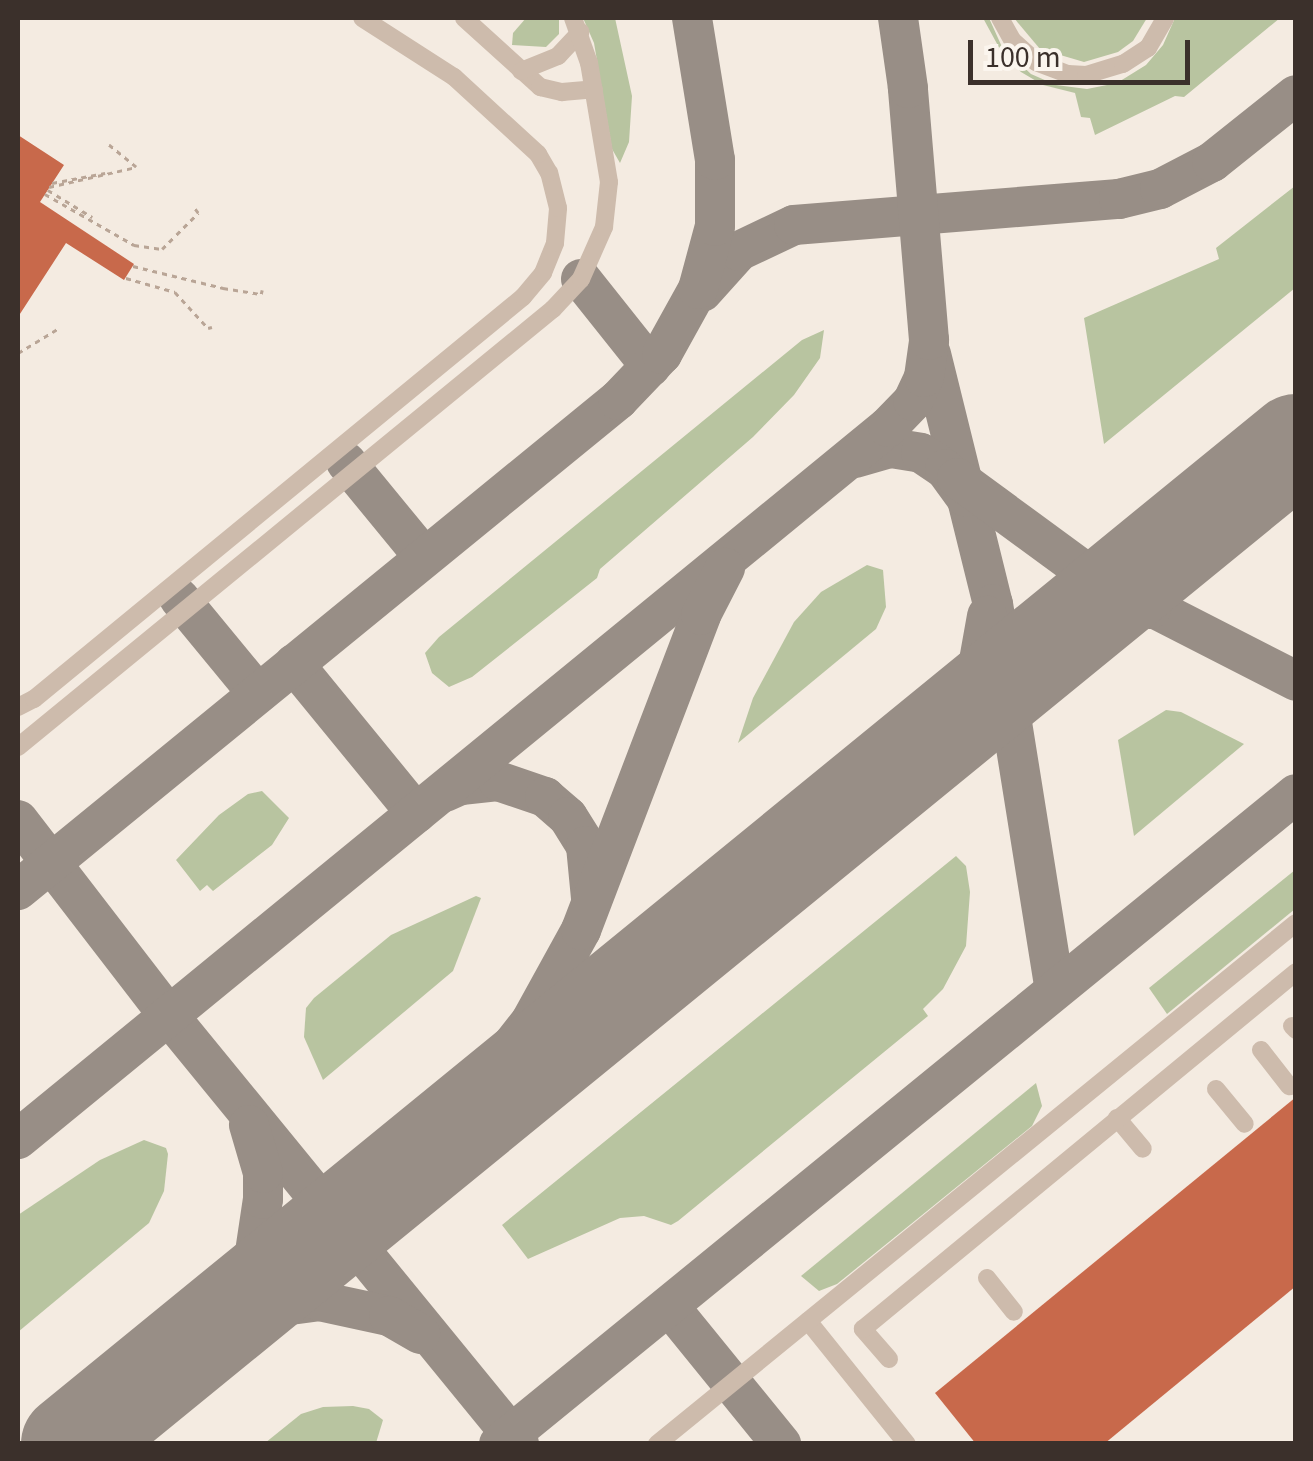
<!DOCTYPE html>
<style>
body{margin:0}
#map{position:relative;width:1313px;height:1461px;overflow:hidden;background:#f4ebe1;font-family:"Source Sans 3",sans-serif}
div>[style]{position:absolute}
.green>*{inset:0;background:#b8c4a0}
.taxiway>*{height:40px;margin:-20px;padding:0 20px;transform-origin:20px;border-radius:20px;background:#988e86}
.runway>*{height:100px;margin:-50px;padding:0 50px;transform-origin:50px;border-radius:50px;background:#988e86}
.building>*{inset:0;background:#c8694b}
.path>*{height:2.5px;margin-top:-1.25px;transform-origin:0;background:repeating-linear-gradient(90deg,#b9a596 0 5px,transparent 0 10px)}
.minor>*{height:18px;margin:-9px;padding:0 9px;transform-origin:9px;border-radius:9px;background:#cdbbac}
span{translate:-50% -50%;white-space:nowrap;text-align:center;line-height:1.15;-webkit-text-stroke:9px #fbf5ee;paint-order:stroke}
.frame{position:absolute;inset:0;border:20px solid #3b302b;pointer-events:none}
.scale{position:absolute;left:968px;top:40px;width:222px;height:45px;box-sizing:border-box;border:5px solid #3b302b;border-top:0;padding-left:12px;font-size:30px;line-height:35px;white-space:nowrap;color:#3b302b;-webkit-text-stroke:8px #fbf5ee;paint-order:stroke}
</style>
<div id="map">
<div class="green">
<div style="clip-path:polygon(526px 18px,559px 18px,559px 34px,546px 47px,512px 45px,513px 33px)"></div>
<div style="clip-path:polygon(583px 18px,615px 18px,632px 96px,629px 142px,620px 163px,612px 149px,594px 43px)"></div>
<div style="clip-path:polygon(983px 18px,989px 18px,1002px 47px,1031px 74px,1056px 85px,1087px 89px,1117px 83px,1146px 65px,1163px 45px,1175px 18px,1280px 18px,1184px 97px,1175px 96px,1095px 135px,1090px 118px,1081px 117px,1075px 93px,1043px 85px,1021px 72px,1002px 53px)"></div>
<div style="clip-path:polygon(1014px 18px,1147px 18px,1133px 41px,1118px 52px,1084px 62px,1040px 49px)"></div>
<div style="clip-path:polygon(1295px 186px,1295px 288px,1104px 444px,1084px 318px,1219px 259px,1216px 248px)"></div>
<div style="clip-path:polygon(824px 330px,820px 358px,794px 395px,753px 437px,600px 569px,597px 578px,472px 677px,449px 687px,432px 673px,425px 653px,439px 637px,802px 340px)"></div>
<div style="clip-path:polygon(867px 565px,883px 570px,886px 607px,876px 629px,738px 743px,753px 698px,794px 622px,821px 592px)"></div>
<div style="clip-path:polygon(1166px 710px,1181px 712px,1244px 744px,1134px 836px,1118px 740px)"></div>
<div style="clip-path:polygon(262px 791px,289px 818px,272px 845px,213px 891px,207px 885px,200px 891px,176px 860px,219px 815px,248px 794px)"></div>
<div style="clip-path:polygon(956px 856px,966px 866px,970px 892px,966px 946px,943px 989px,923px 1009px,928px 1016px,678px 1221px,671px 1225px,644px 1216px,620px 1218px,528px 1259px,502px 1225px)"></div>
<div style="clip-path:polygon(1295px 870px,1295px 909px,1167px 1014px,1149px 988px)"></div>
<div style="clip-path:polygon(476px 896px,481px 898px,453px 971px,323px 1080px,304px 1037px,306px 1008px,314px 998px,391px 935px)"></div>
<div style="clip-path:polygon(1036px 1083px,1042px 1106px,1032px 1126px,837px 1284px,819px 1291px,801px 1276px)"></div>
<div style="clip-path:polygon(144px 1140px,166px 1148px,168px 1154px,164px 1191px,149px 1223px,18px 1332px,18px 1215px,100px 1160px)"></div>
<div style="clip-path:polygon(353px 1406px,369px 1409px,383px 1420px,376px 1443px,265px 1443px,301px 1414px,323px 1407px)"></div>
</div>
<div class="taxiway">
<div style="left:581px;top:279px;width:112px;rotate:51.5deg"></div>
<div style="left:702px;top:292px;width:55px;rotate:-47.9deg"></div>
<div style="left:739px;top:251px;width:61px;rotate:-25.3deg"></div>
<div style="left:794px;top:225px;width:326px;rotate:-4.6deg"></div>
<div style="left:1119px;top:199px;width:42px;rotate:-13.7deg"></div>
<div style="left:1160px;top:189px;width:59px;rotate:-27.4deg"></div>
<div style="left:1212px;top:162px;width:107px;rotate:-38.6deg"></div>
<div style="left:931px;top:354px;width:258px;rotate:76.1deg"></div>
<div style="left:993px;top:604px;width:390px;rotate:80.9deg"></div>
<div style="left:855px;top:458px;width:37px;rotate:-16deg"></div>
<div style="left:891px;top:448px;width:30px;rotate:9deg"></div>
<div style="left:921px;top:453px;width:29px;rotate:34deg"></div>
<div style="left:945px;top:469px;width:34px;rotate:54deg"></div>
<div style="left:346px;top:462px;width:123px;rotate:50.6deg"></div>
<div style="left:957px;top:478px;width:166px;rotate:36.2deg"></div>
<div style="left:1091px;top:576px;width:230px;rotate:27.1deg"></div>
<div style="left:179px;top:598px;width:124px;rotate:50.5deg"></div>
<div style="left:294px;top:664px;width:193px;rotate:50.7deg"></div>
<div style="left:993px;top:696px;width:132px;rotate:-38.9deg"></div>
<div style="left:1096px;top:613px;width:35px;rotate:-12deg"></div>
<div style="left:1130px;top:606px;width:21px;rotate:8deg"></div>
<div style="left:445px;top:792px;width:17px;rotate:-24deg"></div>
<div style="left:461px;top:785px;width:37px;rotate:-6deg"></div>
<div style="left:498px;top:781px;width:50px;rotate:18.8deg"></div>
<div style="left:545px;top:797px;width:30px;rotate:41deg"></div>
<div style="left:568px;top:817px;width:34px;rotate:58deg"></div>
<div style="left:586px;top:846px;width:52px;rotate:84.5deg"></div>
<div style="left:18px;top:820px;width:247px;rotate:52.4deg"></div>
<div style="left:169px;top:1016px;width:553px;rotate:50.73deg"></div>
<div style="left:818px;top:831px;width:178px;rotate:-41.1deg"></div>
<div style="left:952px;top:714px;width:59px;rotate:-63deg"></div>
<div style="left:979px;top:661px;width:46px;rotate:-79.9deg"></div>
<div style="left:18px;top:890px;width:775px;rotate:-39.24deg"></div>
<div style="left:618px;top:400px;width:64px;rotate:-46.3deg"></div>
<div style="left:662px;top:354px;width:74px;rotate:-61deg"></div>
<div style="left:698px;top:289px;width:65px;rotate:-74.9deg"></div>
<div style="left:715px;top:226px;width:66px;rotate:-90deg"></div>
<div style="left:715px;top:160px;width:144px;rotate:-99.2deg"></div>
<div style="left:18px;top:1139px;width:1124px;rotate:-39.3deg"></div>
<div style="left:888px;top:427px;width:36px;rotate:-46deg"></div>
<div style="left:913px;top:401px;width:26px;rotate:-65deg"></div>
<div style="left:924px;top:377px;width:37px;rotate:-82deg"></div>
<div style="left:929px;top:340px;width:253px;rotate:-94.8deg"></div>
<div style="left:908px;top:88px;width:71px;rotate:-98.1deg"></div>
<div style="left:285px;top:1265px;width:217px;rotate:-40.5deg"></div>
<div style="left:450px;top:1124px;width:131px;rotate:-51.8deg"></div>
<div style="left:531px;top:1021px;width:104px;rotate:-61.2deg"></div>
<div style="left:581px;top:930px;width:337px;rotate:-69.1deg"></div>
<div style="left:701px;top:615px;width:53px;rotate:-62.9deg"></div>
<div style="left:669px;top:1306px;width:178px;rotate:50.9deg"></div>
<div style="left:212px;top:1335px;width:62px;rotate:-25.7deg"></div>
<div style="left:268px;top:1308px;width:51px;rotate:-7.8deg"></div>
<div style="left:319px;top:1301px;width:72px;rotate:12.1deg"></div>
<div style="left:389px;top:1316px;width:36px;rotate:30deg"></div>
<div style="left:92px;top:1423px;width:142px;rotate:-39.3deg"></div>
<div style="left:202px;top:1333px;width:64px;rotate:-50.1deg"></div>
<div style="left:243px;top:1284px;width:27px;rotate:-66deg"></div>
<div style="left:254px;top:1259px;width:61px;rotate:-81.5deg"></div>
<div style="left:263px;top:1199px;width:26px;rotate:-90deg"></div>
<div style="left:263px;top:1173px;width:50px;rotate:-106.3deg"></div>
<div style="left:499px;top:1444px;width:1028px;rotate:-39.2deg"></div>
</div>
<div class="runway">
<div style="left:71px;top:1444px;width:1581px;rotate:-39.23deg"></div>
</div>
<div class="building">
<div style="clip-path:polygon(18px 135px,64px 165px,40px 202px,134px 264px,124px 280px,66px 243px,18px 317px)"></div>
<div style="clip-path:polygon(1296px 1097px,1296px 1286px,1104px 1444px,976px 1444px,935px 1393px)"></div>
</div>
<div class="path">
<div style="left:52px;top:183px;width:54px;rotate:-10.7deg"></div>
<div style="left:49px;top:187px;width:89px;rotate:-12.9deg"></div>
<div style="left:136px;top:167px;width:35px;rotate:-141deg"></div>
<div style="left:48px;top:190px;width:52px;rotate:31.5deg"></div>
<div style="left:45px;top:194px;width:103px;rotate:29.8deg"></div>
<div style="left:134px;top:245px;width:28px;rotate:8deg"></div>
<div style="left:162px;top:249px;width:51px;rotate:-45deg"></div>
<div style="left:198px;top:213px;width:5px;rotate:-127deg"></div>
<div style="left:133px;top:266px;width:93px;rotate:13.7deg"></div>
<div style="left:223px;top:288px;width:38px;rotate:9deg"></div>
<div style="left:261px;top:294px;width:4px;rotate:-76deg"></div>
<div style="left:126px;top:278px;width:51px;rotate:15.9deg"></div>
<div style="left:175px;top:292px;width:49px;rotate:47.5deg"></div>
<div style="left:208px;top:328px;width:4px;rotate:-14deg"></div>
<div style="left:18px;top:353px;width:48px;rotate:-31.4deg"></div>
</div>
<div class="minor">
<div style="left:464px;top:18px;width:103px;rotate:42.2deg"></div>
<div style="left:540px;top:87px;width:23px;rotate:13deg"></div>
<div style="left:562px;top:92px;width:32px;rotate:-5deg"></div>
<div style="left:1000px;top:18px;width:26px;rotate:61deg"></div>
<div style="left:1013px;top:41px;width:31px;rotate:42deg"></div>
<div style="left:1036px;top:62px;width:34px;rotate:21deg"></div>
<div style="left:1068px;top:74px;width:18px;rotate:3deg"></div>
<div style="left:1086px;top:75px;width:39px;rotate:-17deg"></div>
<div style="left:1123px;top:64px;width:30px;rotate:-33deg"></div>
<div style="left:1148px;top:48px;width:34px;rotate:-60deg"></div>
<div style="left:521px;top:71px;width:40px;rotate:-22deg"></div>
<div style="left:558px;top:56px;width:33px;rotate:-47deg"></div>
<div style="left:18px;top:707px;width:18px;rotate:-27deg"></div>
<div style="left:34px;top:699px;width:633px;rotate:-39.42deg"></div>
<div style="left:523px;top:297px;width:31px;rotate:-50deg"></div>
<div style="left:543px;top:273px;width:32px;rotate:-68deg"></div>
<div style="left:555px;top:243px;width:35px;rotate:-85deg"></div>
<div style="left:558px;top:208px;width:36px;rotate:-104deg"></div>
<div style="left:549px;top:173px;width:22px;rotate:-120deg"></div>
<div style="left:538px;top:154px;width:114px;rotate:-137.5deg"></div>
<div style="left:454px;top:77px;width:109px;rotate:-147.3deg"></div>
<div style="left:18px;top:747px;width:691px;rotate:-39.31deg"></div>
<div style="left:553px;top:309px;width:41px;rotate:-47deg"></div>
<div style="left:581px;top:279px;width:57px;rotate:-66.1deg"></div>
<div style="left:604px;top:227px;width:45px;rotate:-83.7deg"></div>
<div style="left:609px;top:182px;width:121px;rotate:-99.5deg"></div>
<div style="left:589px;top:63px;width:48px;rotate:-109.6deg"></div>
<div style="left:1292px;top:1026px;width:6px;rotate:45deg"></div>
<div style="left:1261px;top:1050px;width:46px;rotate:52.1deg"></div>
<div style="left:1216px;top:1089px;width:45px;rotate:50.4deg"></div>
<div style="left:1117px;top:1118px;width:40px;rotate:50deg"></div>
<div style="left:987px;top:1278px;width:43px;rotate:51.5deg"></div>
<div style="left:808px;top:1321px;width:158px;rotate:51.2deg"></div>
<div style="left:889px;top:1359px;width:40px;rotate:-131deg"></div>
<div style="left:863px;top:1329px;width:561px;rotate:-39.5deg"></div>
<div style="left:657px;top:1444px;width:824px;rotate:-39.19deg"></div>
</div>
<div class="frame"></div>
<div class="scale">100 m</div>
</div>
